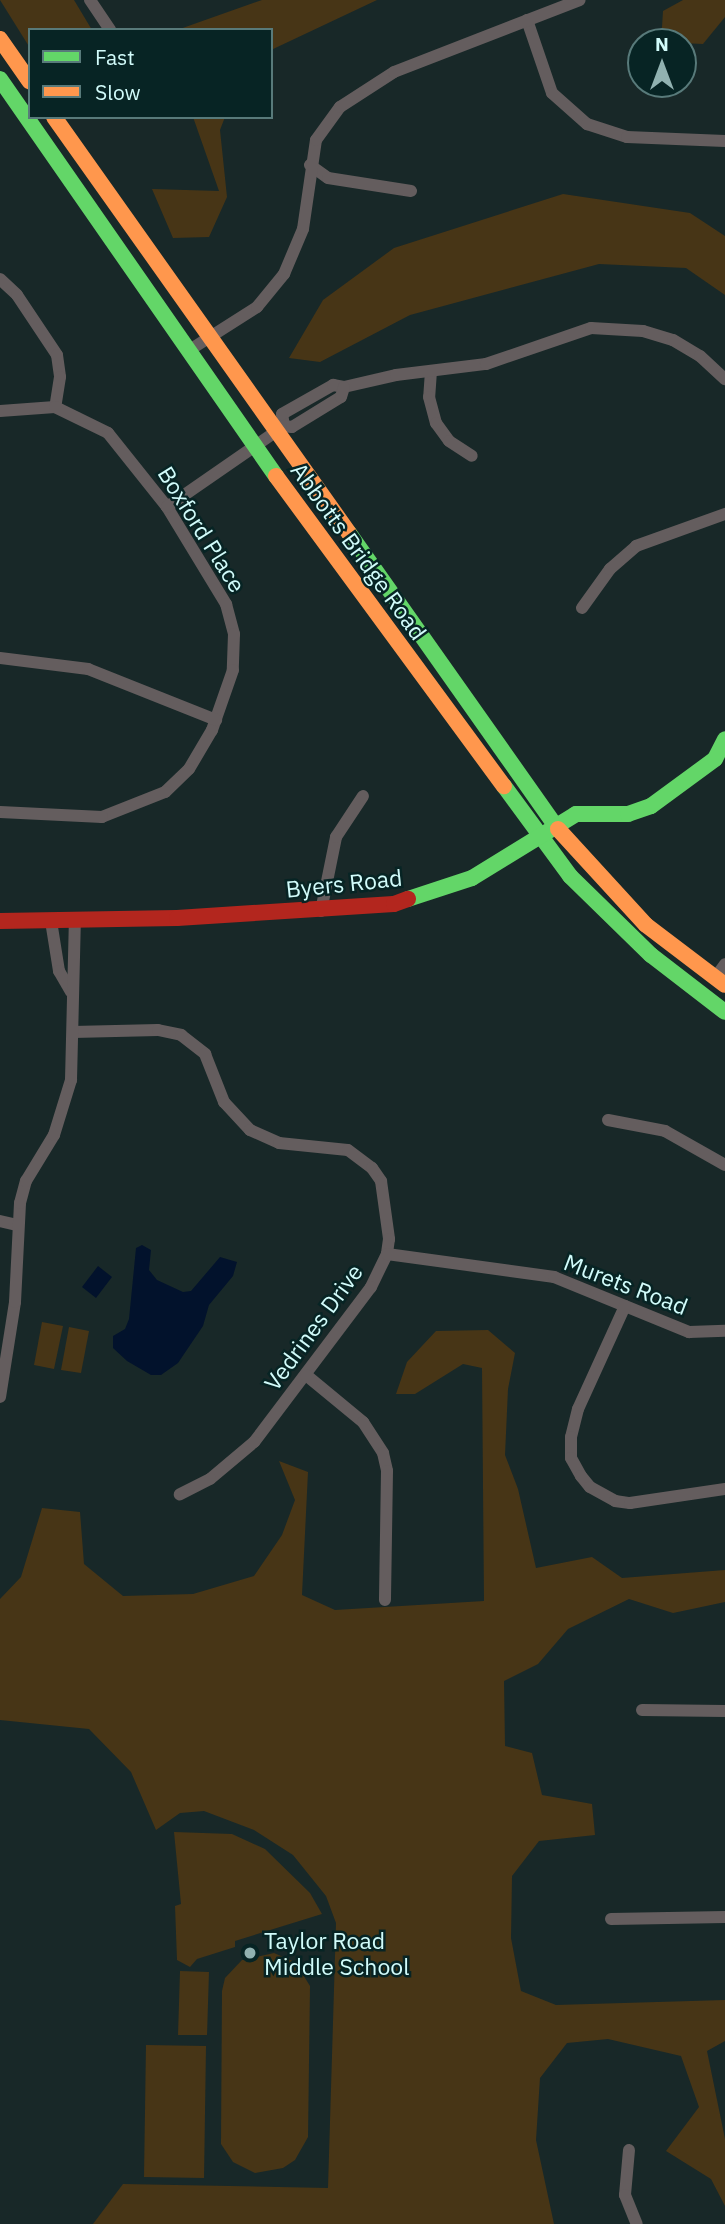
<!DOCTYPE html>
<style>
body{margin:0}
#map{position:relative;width:725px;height:2224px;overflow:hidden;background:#182828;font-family:"IBM Plex Sans",sans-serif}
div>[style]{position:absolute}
.green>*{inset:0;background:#473516}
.water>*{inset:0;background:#02122c}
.street>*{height:12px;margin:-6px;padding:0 6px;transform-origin:6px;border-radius:6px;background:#645d5e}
.fast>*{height:16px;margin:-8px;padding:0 8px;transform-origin:8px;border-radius:8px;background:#63d668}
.slow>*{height:16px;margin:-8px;padding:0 8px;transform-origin:8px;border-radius:8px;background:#ff974d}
.jam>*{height:16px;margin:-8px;padding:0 8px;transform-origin:8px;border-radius:8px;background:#b3261e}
.dots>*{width:19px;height:19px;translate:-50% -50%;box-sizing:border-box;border:4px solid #072424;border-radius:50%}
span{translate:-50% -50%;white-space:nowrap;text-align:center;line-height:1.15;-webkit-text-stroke:5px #072424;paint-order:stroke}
.street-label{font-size:23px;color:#d2fcfb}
.poi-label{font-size:23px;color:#d2fcfb}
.left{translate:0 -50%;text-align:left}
.legend{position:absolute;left:28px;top:28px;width:245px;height:91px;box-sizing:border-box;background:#072424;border:2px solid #587a7a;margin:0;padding:9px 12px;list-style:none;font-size:21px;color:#d2fcfb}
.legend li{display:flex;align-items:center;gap:14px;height:35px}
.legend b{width:35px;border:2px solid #587a7a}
.north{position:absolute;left:627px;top:28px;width:70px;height:70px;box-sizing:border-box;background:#072424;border:2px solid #587a7a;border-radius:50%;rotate:0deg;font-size:19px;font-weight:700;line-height:28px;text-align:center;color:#d2fcfb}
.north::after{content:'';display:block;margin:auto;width:24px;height:32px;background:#91b2b1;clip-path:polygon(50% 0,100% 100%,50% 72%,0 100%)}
</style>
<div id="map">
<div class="green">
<div style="clip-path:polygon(0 0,74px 0,92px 30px,30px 30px,30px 48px)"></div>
<div style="clip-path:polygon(262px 0,377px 0,271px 50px,271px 30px,177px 30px)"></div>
<div style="clip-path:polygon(683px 0,725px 0,725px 17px,703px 44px,661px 42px,663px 11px)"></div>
<div style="clip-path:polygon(193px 117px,225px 117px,220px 130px,227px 197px,209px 237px,173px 238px,152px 189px,219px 191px)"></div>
<div style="clip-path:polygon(563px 194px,690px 213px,725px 236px,725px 295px,686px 268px,599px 264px,410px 315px,320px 362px,289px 358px,323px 300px,394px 248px)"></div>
<div style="clip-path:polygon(42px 1322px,63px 1326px,54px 1369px,34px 1365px)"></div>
<div style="clip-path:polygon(69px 1327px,89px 1331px,81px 1373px,61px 1370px)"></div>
<div style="clip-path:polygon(488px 1330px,515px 1353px,508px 1389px,505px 1455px,518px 1489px,536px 1568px,592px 1557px,622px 1578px,725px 1570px,725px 1602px,673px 1613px,629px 1599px,568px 1629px,538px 1664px,504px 1681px,505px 1746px,532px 1753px,542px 1795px,592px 1804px,595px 1835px,539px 1841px,512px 1876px,511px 1938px,521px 1991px,556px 2005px,725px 2000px,725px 2041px,707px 2051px,725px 2139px,725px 2206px,711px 2179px,666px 2151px,699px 2107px,681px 2056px,608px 2039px,567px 2043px,540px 2078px,536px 2140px,554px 2224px,93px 2224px,123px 2184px,328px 2188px,336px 1923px,326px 1896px,293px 1855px,254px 1830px,204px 1811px,180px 1813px,156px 1830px,131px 1772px,89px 1729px,0 1720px,0 1599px,21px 1577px,42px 1508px,80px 1512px,84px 1564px,123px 1596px,193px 1594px,254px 1576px,282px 1535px,295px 1500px,279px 1461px,308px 1472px,302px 1595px,335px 1610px,484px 1601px,482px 1368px,463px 1364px,415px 1394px,396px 1394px,407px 1362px,436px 1331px)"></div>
<div style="clip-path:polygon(174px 1832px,232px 1834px,265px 1849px,310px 1893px,322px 1914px,235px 1941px,235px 1947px,197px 1959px,190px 1967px,177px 1960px,175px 1906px,181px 1904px)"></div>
<div style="clip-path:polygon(274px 1953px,295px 1962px,310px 1986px,308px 2137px,295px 2160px,283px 2168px,255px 2173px,233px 2162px,221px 2144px,222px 1991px,225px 1978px,242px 1960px)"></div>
<div style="clip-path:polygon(180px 1971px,209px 1972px,207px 2035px,178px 2035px)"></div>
<div style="clip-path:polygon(146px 2045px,206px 2046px,204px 2178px,144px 2177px)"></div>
</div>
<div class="water">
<div style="clip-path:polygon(142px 1245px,151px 1250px,149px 1270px,157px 1280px,183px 1292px,191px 1291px,220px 1257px,237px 1262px,233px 1276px,209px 1305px,203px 1326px,178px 1363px,161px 1375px,151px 1375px,127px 1361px,113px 1348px,113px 1336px,125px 1329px,129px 1319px,136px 1248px)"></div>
<div style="clip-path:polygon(98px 1266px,112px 1277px,96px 1298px,82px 1287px)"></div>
</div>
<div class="street">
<div style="left:90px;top:0;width:36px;rotate:56deg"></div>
<div style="left:527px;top:20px;width:77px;rotate:71.1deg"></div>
<div style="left:552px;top:93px;width:47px;rotate:41.5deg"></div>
<div style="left:587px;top:124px;width:42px;rotate:18deg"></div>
<div style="left:627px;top:137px;width:98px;rotate:2.3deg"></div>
<div style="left:310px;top:165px;width:22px;rotate:36deg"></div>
<div style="left:328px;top:178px;width:84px;rotate:8.9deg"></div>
<div style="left:0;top:279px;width:23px;rotate:43deg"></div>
<div style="left:17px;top:295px;width:72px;rotate:56.3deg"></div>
<div style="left:57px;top:355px;width:22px;rotate:82deg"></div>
<div style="left:60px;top:377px;width:30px;rotate:99deg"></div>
<div style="left:188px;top:351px;width:82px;rotate:-32.5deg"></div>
<div style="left:257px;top:307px;width:43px;rotate:-50.7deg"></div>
<div style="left:284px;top:274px;width:49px;rotate:-67.1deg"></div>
<div style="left:303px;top:229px;width:90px;rotate:-81.7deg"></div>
<div style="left:316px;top:140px;width:41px;rotate:-54deg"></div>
<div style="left:340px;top:107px;width:64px;rotate:-32.9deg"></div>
<div style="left:394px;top:72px;width:199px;rotate:-21.2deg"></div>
<div style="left:431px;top:371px;width:26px;rotate:94deg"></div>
<div style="left:429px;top:397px;width:27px;rotate:75deg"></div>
<div style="left:436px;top:423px;width:22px;rotate:54deg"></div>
<div style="left:449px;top:441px;width:27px;rotate:33deg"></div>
<div style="left:0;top:411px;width:55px;rotate:-4.2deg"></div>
<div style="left:55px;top:407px;width:59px;rotate:26.1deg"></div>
<div style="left:108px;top:433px;width:95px;rotate:51.4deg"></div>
<div style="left:167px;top:507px;width:114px;rotate:58.7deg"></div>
<div style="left:226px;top:604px;width:31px;rotate:75deg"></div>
<div style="left:234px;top:634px;width:36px;rotate:92deg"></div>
<div style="left:233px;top:670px;width:64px;rotate:109.3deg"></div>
<div style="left:212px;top:730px;width:45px;rotate:120.5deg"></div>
<div style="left:189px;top:769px;width:33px;rotate:136deg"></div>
<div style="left:165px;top:792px;width:68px;rotate:158.4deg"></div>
<div style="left:102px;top:817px;width:102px;rotate:-177.2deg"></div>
<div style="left:284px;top:426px;width:12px;rotate:-99deg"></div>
<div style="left:282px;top:414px;width:59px;rotate:-29.6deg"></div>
<div style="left:333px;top:385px;width:11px;rotate:10deg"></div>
<div style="left:344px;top:387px;width:53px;rotate:-13deg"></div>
<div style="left:396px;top:375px;width:91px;rotate:-7deg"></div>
<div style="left:486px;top:364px;width:111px;rotate:-18.9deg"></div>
<div style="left:591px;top:328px;width:52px;rotate:3.3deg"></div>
<div style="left:643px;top:331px;width:31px;rotate:17deg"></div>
<div style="left:673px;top:340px;width:31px;rotate:31deg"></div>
<div style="left:700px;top:356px;width:34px;rotate:43deg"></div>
<div style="left:167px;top:507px;width:142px;rotate:-34.7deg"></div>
<div style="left:284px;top:426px;width:8px;rotate:7deg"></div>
<div style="left:292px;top:427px;width:57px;rotate:-31.5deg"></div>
<div style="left:341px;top:397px;width:10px;rotate:-73deg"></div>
<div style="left:582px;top:608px;width:48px;rotate:-54.3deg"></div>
<div style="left:610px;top:569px;width:35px;rotate:-41deg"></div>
<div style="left:636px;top:546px;width:95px;rotate:-19.8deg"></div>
<div style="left:0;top:658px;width:89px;rotate:7.1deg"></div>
<div style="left:88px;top:669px;width:138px;rotate:21.7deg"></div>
<div style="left:321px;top:911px;width:76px;rotate:-78.5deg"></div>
<div style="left:336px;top:837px;width:49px;rotate:-56.6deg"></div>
<div style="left:51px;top:921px;width:51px;rotate:80.9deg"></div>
<div style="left:59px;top:971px;width:24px;rotate:60deg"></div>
<div style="left:715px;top:978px;width:17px;rotate:-54deg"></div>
<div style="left:73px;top:1032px;width:85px;rotate:-1.3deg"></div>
<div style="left:158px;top:1030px;width:24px;rotate:12deg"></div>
<div style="left:181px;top:1035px;width:31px;rotate:38deg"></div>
<div style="left:205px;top:1054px;width:52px;rotate:68.4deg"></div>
<div style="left:224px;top:1102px;width:38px;rotate:47deg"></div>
<div style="left:250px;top:1130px;width:32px;rotate:24deg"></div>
<div style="left:279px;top:1143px;width:69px;rotate:5.8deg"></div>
<div style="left:348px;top:1150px;width:30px;rotate:37deg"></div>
<div style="left:372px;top:1168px;width:16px;rotate:55deg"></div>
<div style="left:381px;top:1181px;width:59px;rotate:82.1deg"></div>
<div style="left:389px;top:1239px;width:15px;rotate:98deg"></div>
<div style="left:387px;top:1254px;width:37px;rotate:116deg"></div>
<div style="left:371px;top:1287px;width:194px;rotate:127deg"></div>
<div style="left:254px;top:1442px;width:57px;rotate:139.9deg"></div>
<div style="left:210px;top:1479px;width:34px;rotate:153deg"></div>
<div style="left:608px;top:1120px;width:58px;rotate:10.9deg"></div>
<div style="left:665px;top:1131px;width:69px;rotate:29.5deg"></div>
<div style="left:0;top:1221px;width:18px;rotate:13deg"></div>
<div style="left:387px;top:1254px;width:169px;rotate:7.8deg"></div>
<div style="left:554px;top:1277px;width:146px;rotate:22.2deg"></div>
<div style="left:689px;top:1332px;width:36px;rotate:-2deg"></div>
<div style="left:625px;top:1306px;width:113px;rotate:114.5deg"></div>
<div style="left:578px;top:1409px;width:29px;rotate:104deg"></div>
<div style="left:571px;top:1437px;width:21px;rotate:90deg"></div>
<div style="left:571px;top:1458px;width:21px;rotate:61deg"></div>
<div style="left:581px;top:1476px;width:14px;rotate:51deg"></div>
<div style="left:590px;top:1487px;width:29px;rotate:29deg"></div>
<div style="left:615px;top:1501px;width:15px;rotate:8deg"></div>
<div style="left:630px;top:1503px;width:96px;rotate:-8.4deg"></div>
<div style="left:306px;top:1375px;width:74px;rotate:39.5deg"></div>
<div style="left:363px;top:1422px;width:37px;rotate:57deg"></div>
<div style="left:383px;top:1453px;width:18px;rotate:77deg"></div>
<div style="left:387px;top:1471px;width:129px;rotate:90.9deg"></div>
<div style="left:0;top:1397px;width:96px;rotate:-81deg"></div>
<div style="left:15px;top:1302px;width:99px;rotate:-87.1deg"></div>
<div style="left:20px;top:1203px;width:23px;rotate:-75deg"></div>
<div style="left:26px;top:1181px;width:54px;rotate:-58.7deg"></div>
<div style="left:54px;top:1135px;width:58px;rotate:-72.8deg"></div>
<div style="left:71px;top:1080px;width:159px;rotate:-88.6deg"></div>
<div style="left:642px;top:1710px;width:83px;rotate:0.7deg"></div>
<div style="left:611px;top:1919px;width:114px;rotate:-1deg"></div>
<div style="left:629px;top:2150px;width:45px;rotate:95.1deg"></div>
<div style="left:625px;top:2195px;width:31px;rotate:68deg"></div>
</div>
<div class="fast">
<div style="left:0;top:79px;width:484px;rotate:55.2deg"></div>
<div style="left:349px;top:533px;width:362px;rotate:54.8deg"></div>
<div style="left:504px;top:786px;width:112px;rotate:53.7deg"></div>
<div style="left:570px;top:876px;width:113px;rotate:44.3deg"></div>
<div style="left:651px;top:955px;width:93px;rotate:37.6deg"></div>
<div style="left:408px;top:899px;width:67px;rotate:-18.2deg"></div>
<div style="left:472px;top:878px;width:122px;rotate:-31.6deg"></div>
<div style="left:576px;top:814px;width:52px"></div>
<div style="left:628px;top:814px;width:24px;rotate:-19deg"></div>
<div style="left:651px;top:806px;width:79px;rotate:-36.3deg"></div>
<div style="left:715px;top:759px;width:22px;rotate:-63deg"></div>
</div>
<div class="slow">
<div style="left:0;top:39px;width:52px;rotate:55.1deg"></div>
<div style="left:54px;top:117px;width:510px;rotate:54.66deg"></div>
<div style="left:276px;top:476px;width:385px;rotate:53.7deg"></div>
<div style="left:558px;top:829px;width:130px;rotate:47.5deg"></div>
<div style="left:646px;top:925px;width:99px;rotate:37.2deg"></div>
</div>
<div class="jam">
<div style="left:0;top:921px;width:177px;rotate:-1deg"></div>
<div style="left:177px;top:918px;width:217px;rotate:-3.7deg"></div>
<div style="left:394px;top:904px;width:15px;rotate:-20deg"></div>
</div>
<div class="dots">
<div style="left:250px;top:1953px;background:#91b2b1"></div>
</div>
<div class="street-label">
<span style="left:202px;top:529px;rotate:58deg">Boxford Place</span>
<span style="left:359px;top:551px;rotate:54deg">Abbotts Bridge Road</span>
<span style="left:344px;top:883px;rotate:-6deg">Byers Road</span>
<span style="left:626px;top:1284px;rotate:21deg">Murets Road</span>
<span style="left:313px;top:1327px;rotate:-54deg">Vedrines Drive</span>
</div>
<div class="poi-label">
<span class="left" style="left:264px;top:1953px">Taylor Road<br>Middle School</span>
</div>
<ul class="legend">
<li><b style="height:9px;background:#63d668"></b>Fast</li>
<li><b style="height:9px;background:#ff974d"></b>Slow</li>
</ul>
<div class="north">N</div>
</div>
